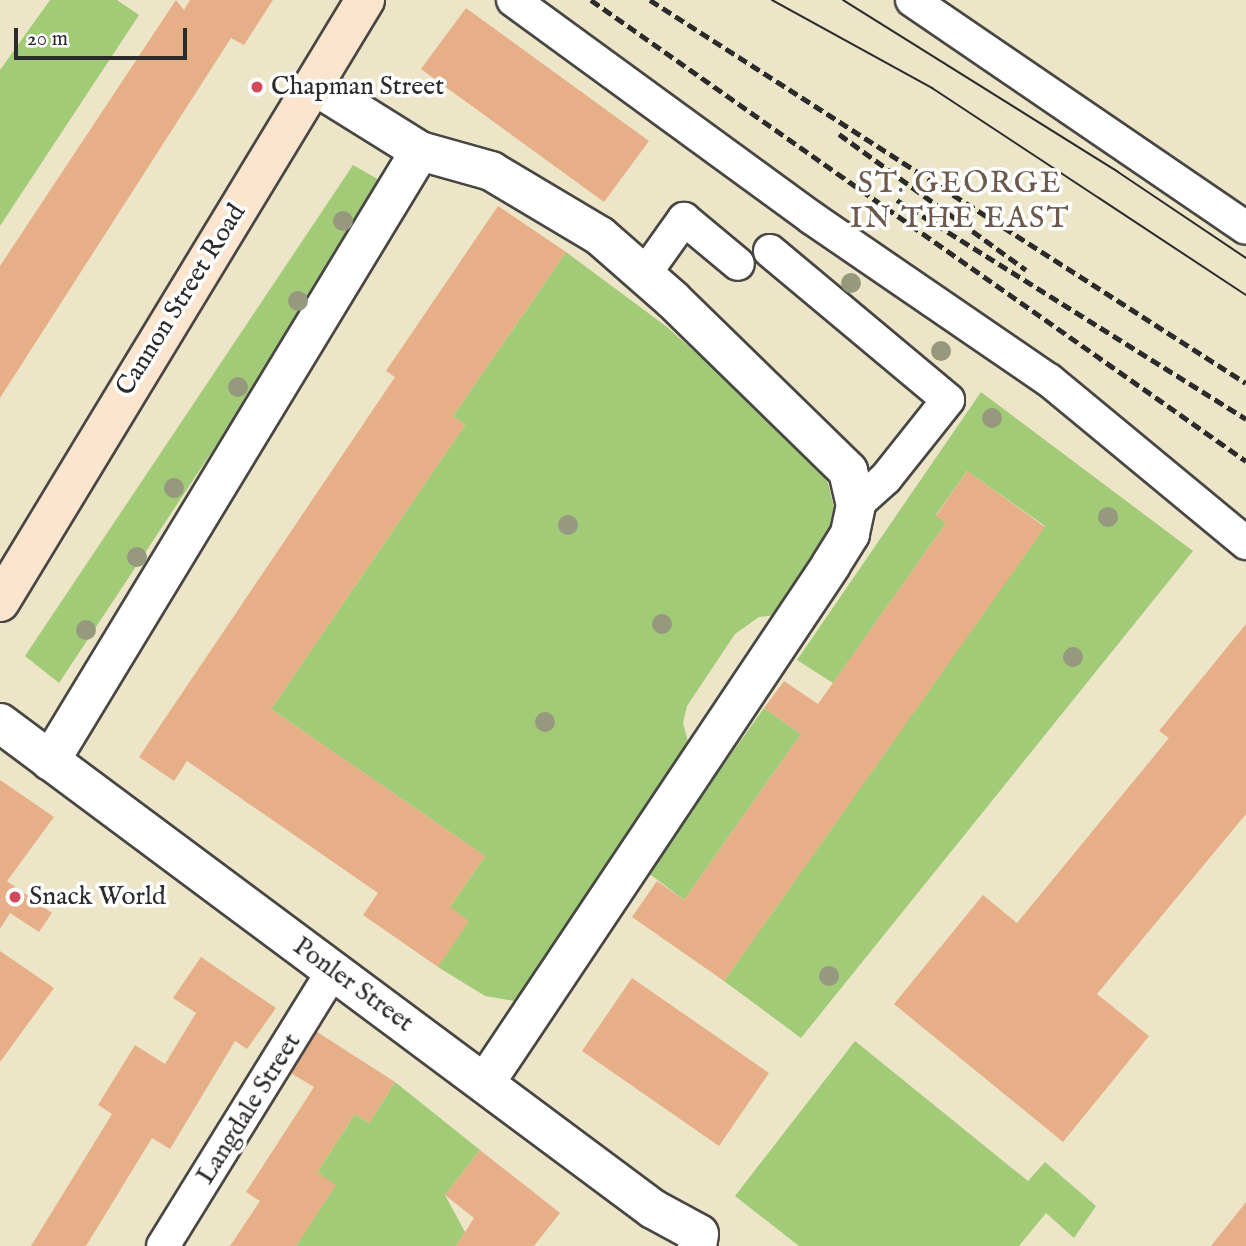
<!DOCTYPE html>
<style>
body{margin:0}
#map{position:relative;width:1246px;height:1246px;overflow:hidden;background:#ede5c8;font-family:"IM FELL English",serif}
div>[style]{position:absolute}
.green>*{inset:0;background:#a1cb77}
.building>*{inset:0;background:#e6af88}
.roads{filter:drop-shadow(2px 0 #484743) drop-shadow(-2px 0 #484743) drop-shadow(0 2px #484743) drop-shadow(0 -2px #484743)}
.service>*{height:32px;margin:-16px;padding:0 16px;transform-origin:16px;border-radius:16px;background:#fff}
.minor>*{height:38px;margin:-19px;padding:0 19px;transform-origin:19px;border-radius:19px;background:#fff}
.secondary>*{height:38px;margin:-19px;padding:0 19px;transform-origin:19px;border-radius:19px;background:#fce5cf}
.tram>*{height:2px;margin:-1px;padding:0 1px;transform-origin:1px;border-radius:1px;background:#2b2b2b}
.rail>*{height:5px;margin-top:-2.5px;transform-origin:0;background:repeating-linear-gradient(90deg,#2b2b2b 0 10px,transparent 0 15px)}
.trees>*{width:20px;height:20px;margin:-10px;border-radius:50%;background:#96997e}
.dots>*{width:19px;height:19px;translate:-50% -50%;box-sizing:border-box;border:4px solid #fff;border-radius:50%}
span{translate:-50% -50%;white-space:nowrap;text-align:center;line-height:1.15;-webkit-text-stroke:7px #fff;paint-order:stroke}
.poi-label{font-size:26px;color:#2b2b2b}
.left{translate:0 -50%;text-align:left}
.street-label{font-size:26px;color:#2b2b2b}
.quarter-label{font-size:30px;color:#6c594c;letter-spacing:2px}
.scale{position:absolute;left:14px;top:28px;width:173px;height:32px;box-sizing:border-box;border:4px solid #2b2b2b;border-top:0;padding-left:9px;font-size:21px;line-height:24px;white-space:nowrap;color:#2b2b2b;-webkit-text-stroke:5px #fff;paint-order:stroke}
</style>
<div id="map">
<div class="green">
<div style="clip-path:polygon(50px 0,117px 0,139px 15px,0 226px,0 70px)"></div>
<div style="clip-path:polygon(353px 165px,388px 185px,59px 683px,25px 656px)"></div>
<div style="clip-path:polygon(566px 252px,667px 327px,804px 449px,828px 483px,834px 508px,831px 534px,776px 615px,759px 617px,735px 634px,687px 706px,683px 723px,691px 753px,514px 1001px,485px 996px,438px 967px,450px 907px,485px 856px,271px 709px,465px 425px,453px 416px)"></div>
<div style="clip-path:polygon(981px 392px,1193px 551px,801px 1038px,724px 981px,1045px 526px,967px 471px,936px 515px,946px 523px,833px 683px,797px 660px)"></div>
<div style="clip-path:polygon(764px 708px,801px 734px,684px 900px,647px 872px)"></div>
<div style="clip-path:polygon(855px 1041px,1028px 1181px,1045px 1162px,1096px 1206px,1074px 1238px,1046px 1213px,1019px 1246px,799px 1246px,735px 1196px)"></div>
<div style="clip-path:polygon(395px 1082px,480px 1150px,445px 1195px,465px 1232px,456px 1246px,296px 1246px,335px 1185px,317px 1172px,355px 1114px,369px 1123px)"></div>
</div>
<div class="building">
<div style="clip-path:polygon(176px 0,184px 10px,190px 0,273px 0,244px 45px,231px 38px,0 398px,0 266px)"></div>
<div style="clip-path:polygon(466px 8px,649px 141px,604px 202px,421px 69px)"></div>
<div style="clip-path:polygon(498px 206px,566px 252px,453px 416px,465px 425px,271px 709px,485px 856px,450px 907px,469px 921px,438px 967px,363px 915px,378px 893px,187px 761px,174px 781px,139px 757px,395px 377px,386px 371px)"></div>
<div style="clip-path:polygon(967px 471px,1045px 527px,724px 981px,632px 917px,657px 881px,684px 900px,801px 734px,764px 708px,784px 681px,818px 704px,946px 523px,936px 516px)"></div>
<div style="clip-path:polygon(1246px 624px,1246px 814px,1097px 994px,1149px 1036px,1063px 1142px,894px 1004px,983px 895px,1017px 923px,1169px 738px,1159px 731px)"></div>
<div style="clip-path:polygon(0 780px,54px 817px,7px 881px,52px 913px,39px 932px,10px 913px,0 929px)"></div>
<div style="clip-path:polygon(0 951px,54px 988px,0 1062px)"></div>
<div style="clip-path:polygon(201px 957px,276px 1008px,247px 1049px,235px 1041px,170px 1149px,152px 1138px,86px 1246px,31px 1246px,112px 1114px,98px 1105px,135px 1045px,165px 1064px,196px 1013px,173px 998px)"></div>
<div style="clip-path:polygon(632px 978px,769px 1073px,719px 1146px,582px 1051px)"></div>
<div style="clip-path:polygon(311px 1028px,395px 1082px,369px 1123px,355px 1114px,317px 1172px,336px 1185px,296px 1246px,230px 1246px,260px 1201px,246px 1192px,314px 1087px,284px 1069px)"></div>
<div style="clip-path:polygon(480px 1150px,560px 1213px,534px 1246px,456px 1246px,474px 1218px,445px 1195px)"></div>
<div style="clip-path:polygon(1246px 1202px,1246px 1246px,1211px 1246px)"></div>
</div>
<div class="roads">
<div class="service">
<div style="left:513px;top:0;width:370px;rotate:36.1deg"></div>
<div style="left:812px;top:218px;width:287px;rotate:34.4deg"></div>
<div style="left:1049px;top:380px;width:256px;rotate:39.6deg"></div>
<div style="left:912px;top:0;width:404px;rotate:34.3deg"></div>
<div style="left:770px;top:251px;width:232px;rotate:39.9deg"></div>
<div style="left:948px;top:400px;width:100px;rotate:128.5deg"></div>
<div style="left:886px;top:478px;width:40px;rotate:138deg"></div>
<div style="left:644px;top:275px;width:69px;rotate:-54.5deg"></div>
<div style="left:684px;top:219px;width:70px;rotate:39.8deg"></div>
<div style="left:163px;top:1246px;width:323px;rotate:-58.3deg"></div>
</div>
<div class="minor">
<div style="left:314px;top:85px;width:125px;rotate:31.9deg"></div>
<div style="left:420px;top:151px;width:74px;rotate:15.7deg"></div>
<div style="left:491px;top:171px;width:127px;rotate:30.8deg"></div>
<div style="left:600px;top:236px;width:97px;rotate:41.2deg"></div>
<div style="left:673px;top:300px;width:245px;rotate:44.3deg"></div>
<div style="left:848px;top:471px;width:35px;rotate:77deg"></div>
<div style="left:856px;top:505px;width:30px;rotate:102deg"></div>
<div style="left:850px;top:534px;width:36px;rotate:122deg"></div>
<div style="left:831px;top:565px;width:623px;rotate:123.74deg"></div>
<div style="left:0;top:723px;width:814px;rotate:36.66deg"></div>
<div style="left:653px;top:1209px;width:52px;rotate:28.5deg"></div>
<div style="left:699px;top:1234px;width:12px;rotate:99deg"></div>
<div style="left:50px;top:761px;width:713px;rotate:-58.76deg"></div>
</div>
<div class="secondary">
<div style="left:0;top:602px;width:704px;rotate:-58.77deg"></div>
</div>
</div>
<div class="tram">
<div style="left:772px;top:0;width:183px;rotate:28.8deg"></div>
<div style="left:932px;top:88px;width:376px;rotate:33.4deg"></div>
<div style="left:843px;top:0;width:324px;rotate:32deg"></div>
<div style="left:1118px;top:172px;width:154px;rotate:33.9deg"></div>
</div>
<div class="rail">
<div style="left:591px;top:0;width:801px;rotate:35.14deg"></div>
<div style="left:650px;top:0;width:708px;rotate:32.73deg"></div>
<div style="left:839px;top:134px;width:231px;rotate:36deg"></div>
<div style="left:897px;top:200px;width:412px;rotate:32.1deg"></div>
</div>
<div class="trees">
<div style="left:343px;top:221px"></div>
<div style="left:851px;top:283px"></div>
<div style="left:298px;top:301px"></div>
<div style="left:941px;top:351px"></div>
<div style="left:238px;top:387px"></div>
<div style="left:992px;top:418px"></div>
<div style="left:174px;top:488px"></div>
<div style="left:1108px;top:517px"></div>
<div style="left:568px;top:525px"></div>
<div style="left:137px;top:557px"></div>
<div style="left:662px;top:624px"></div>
<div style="left:86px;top:630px"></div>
<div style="left:1073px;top:657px"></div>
<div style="left:545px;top:722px"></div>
<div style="left:829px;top:976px"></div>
</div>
<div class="dots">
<div style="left:257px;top:87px;background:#d1495b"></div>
<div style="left:15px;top:897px;background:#d1495b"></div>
</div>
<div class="poi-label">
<span class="left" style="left:271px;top:87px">Chapman Street</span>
<span class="left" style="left:29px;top:897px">Snack World</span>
</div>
<div class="street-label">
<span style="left:181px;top:300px;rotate:-58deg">Cannon Street Road</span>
<span style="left:353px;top:985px;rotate:36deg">Ponler Street</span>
<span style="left:249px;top:1109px;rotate:-58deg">Langdale Street</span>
</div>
<div class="quarter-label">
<span style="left:960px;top:201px">ST. GEORGE<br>IN THE EAST</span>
</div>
<div class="scale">20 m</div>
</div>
